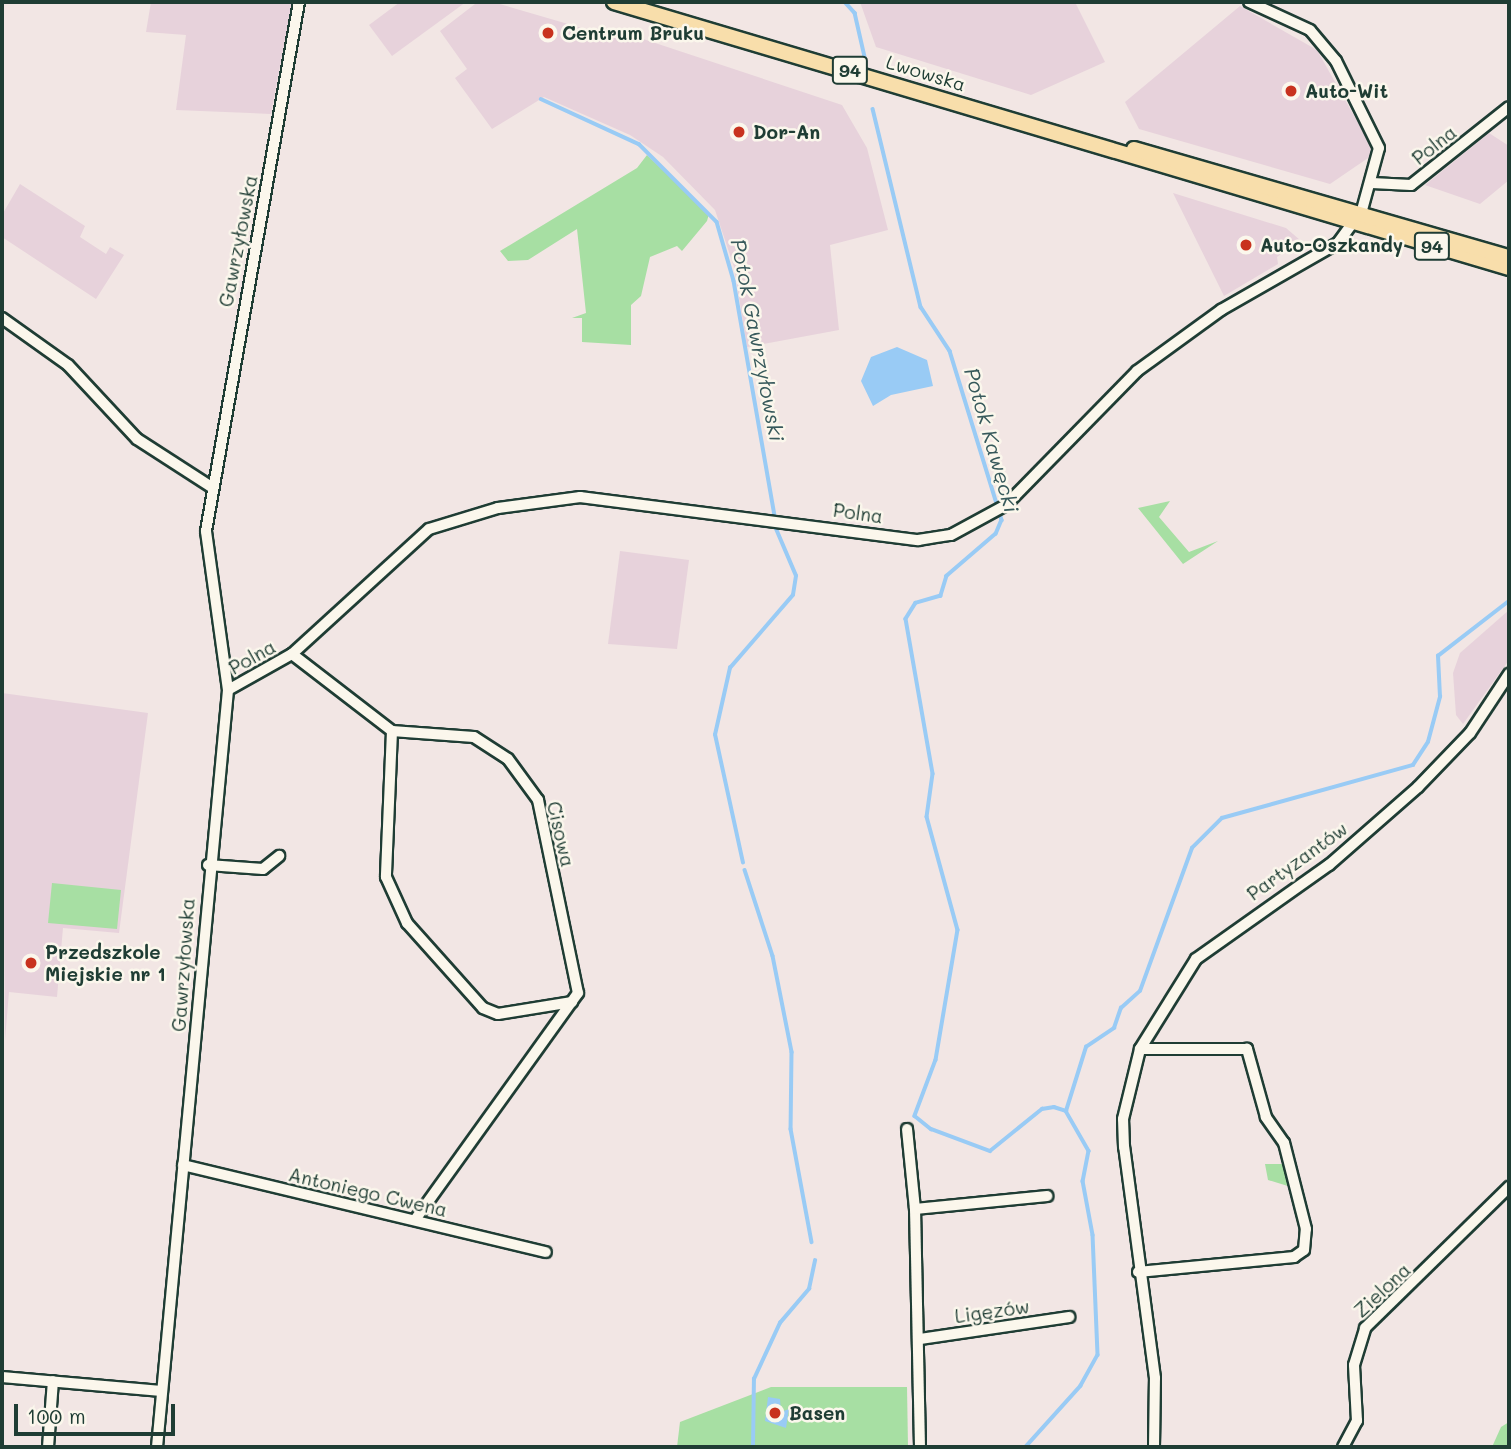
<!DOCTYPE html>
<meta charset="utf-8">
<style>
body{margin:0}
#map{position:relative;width:1511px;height:1449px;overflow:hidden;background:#f2e6e4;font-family:Mali,sans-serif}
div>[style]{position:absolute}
.built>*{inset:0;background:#e7d2db}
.green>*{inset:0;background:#a7dfa3}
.water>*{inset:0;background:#99cbf5}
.stream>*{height:3.5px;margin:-1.75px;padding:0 1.75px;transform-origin:1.75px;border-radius:1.75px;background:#99cbf5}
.roads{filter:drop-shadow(2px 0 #1f3d34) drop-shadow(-2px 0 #1f3d34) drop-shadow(0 2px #1f3d34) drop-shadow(0 -2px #1f3d34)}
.minor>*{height:10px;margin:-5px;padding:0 5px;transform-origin:5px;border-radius:5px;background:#fbf7ec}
.major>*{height:14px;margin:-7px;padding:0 7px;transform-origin:7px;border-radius:7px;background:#f8deab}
.dots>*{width:19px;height:19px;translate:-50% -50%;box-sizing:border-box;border:4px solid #fbf7ec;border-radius:50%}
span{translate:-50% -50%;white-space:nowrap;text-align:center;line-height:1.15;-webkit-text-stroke:5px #fbf7ec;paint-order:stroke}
.shield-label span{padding:2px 5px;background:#fbf7ec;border:2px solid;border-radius:5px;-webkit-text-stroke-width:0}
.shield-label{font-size:18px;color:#1f3d34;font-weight:700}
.poi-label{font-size:19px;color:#1f3d34;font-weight:700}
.left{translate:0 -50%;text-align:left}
.street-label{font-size:19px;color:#1f3d34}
.water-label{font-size:21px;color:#37595b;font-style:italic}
.frame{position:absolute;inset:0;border:4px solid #1f3d34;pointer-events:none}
.scale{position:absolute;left:14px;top:1404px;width:161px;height:32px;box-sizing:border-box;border:4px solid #1f3d34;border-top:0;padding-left:9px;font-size:21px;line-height:24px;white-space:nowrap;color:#1f3d34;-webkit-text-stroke:5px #fbf7ec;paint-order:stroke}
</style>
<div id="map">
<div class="built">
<div style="clip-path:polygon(151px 2px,292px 2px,271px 114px,176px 110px,186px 35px,146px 32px)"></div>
<div style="clip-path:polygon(400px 2px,466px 2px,392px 56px,369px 25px)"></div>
<div style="clip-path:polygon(493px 2px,616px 38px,628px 34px,842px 105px,867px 148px,888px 230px,830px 245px,839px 330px,747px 347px,734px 267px,715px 210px,663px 157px,630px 135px,544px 97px,492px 129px,455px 78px,467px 69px,440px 31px,475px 4px)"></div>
<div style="clip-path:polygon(860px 2px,1075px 2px,1105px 62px,1031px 95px,876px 47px)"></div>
<div style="clip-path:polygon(1240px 6px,1317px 50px,1370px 144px,1371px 156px,1330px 184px,1139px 129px,1125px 102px)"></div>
<div style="clip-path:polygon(1489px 133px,1509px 146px,1509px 180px,1480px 204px,1425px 185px)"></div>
<div style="clip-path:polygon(20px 184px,85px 226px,80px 237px,106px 254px,110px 247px,124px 255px,96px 299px,2px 237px,2px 215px)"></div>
<div style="clip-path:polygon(1173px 193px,1286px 228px,1300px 240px,1277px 257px,1278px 264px,1224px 296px)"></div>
<div style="clip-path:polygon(620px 551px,689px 560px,677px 649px,608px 644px)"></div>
<div style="clip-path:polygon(1509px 610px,1509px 660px,1463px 724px,1456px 715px,1453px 673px,1460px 653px)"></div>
<div style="clip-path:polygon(2px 693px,148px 713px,119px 933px,63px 928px,57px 997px,9px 992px,5px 1040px)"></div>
</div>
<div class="green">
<div style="clip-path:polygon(647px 155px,709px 214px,707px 221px,682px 251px,677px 246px,650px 257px,641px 296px,631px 305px,631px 345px,582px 342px,582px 318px,572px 318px,586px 313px,577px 229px,528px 260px,508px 261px,500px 251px,637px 168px)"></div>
<div style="clip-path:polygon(1170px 501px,1159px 517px,1189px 552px,1218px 541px,1183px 564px,1138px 508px)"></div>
<div style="clip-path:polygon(52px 883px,121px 890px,117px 929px,48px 923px)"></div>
<div style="clip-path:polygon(1265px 1164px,1284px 1164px,1291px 1187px,1268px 1180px)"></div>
<div style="clip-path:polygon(771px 1387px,907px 1387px,908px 1447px,677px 1447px,680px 1422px)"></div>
<div style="clip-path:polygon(1509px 1422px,1509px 1447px,1492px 1447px,1501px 1427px)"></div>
</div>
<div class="water">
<div style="clip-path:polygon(897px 347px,927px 360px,933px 386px,891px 395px,873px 406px,861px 381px,871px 357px)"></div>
<div style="clip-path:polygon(768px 1397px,780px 1399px,781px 1412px,789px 1409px,786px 1428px,765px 1421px)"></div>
</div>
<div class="stream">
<div style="left:845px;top:2px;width:15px;rotate:48deg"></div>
<div style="left:855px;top:13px;width:45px;rotate:77.2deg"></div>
<div style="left:541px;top:99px;width:108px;rotate:24.7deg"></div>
<div style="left:639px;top:144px;width:110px;rotate:45deg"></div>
<div style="left:717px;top:222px;width:61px;rotate:73.9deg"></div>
<div style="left:734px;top:281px;width:238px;rotate:80.1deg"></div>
<div style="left:873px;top:109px;width:204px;rotate:76.4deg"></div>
<div style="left:921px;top:307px;width:53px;rotate:56.6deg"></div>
<div style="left:950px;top:351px;width:177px;rotate:72.9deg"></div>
<div style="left:1002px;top:520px;width:15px;rotate:113deg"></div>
<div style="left:996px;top:534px;width:65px;rotate:139.4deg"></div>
<div style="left:947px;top:576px;width:21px;rotate:107deg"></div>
<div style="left:941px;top:596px;width:26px;rotate:164deg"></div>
<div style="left:916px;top:603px;width:19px;rotate:122deg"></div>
<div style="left:906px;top:619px;width:157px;rotate:80.1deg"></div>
<div style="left:933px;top:774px;width:43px;rotate:97.9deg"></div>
<div style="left:927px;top:817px;width:117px;rotate:74.7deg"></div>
<div style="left:958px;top:930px;width:132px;rotate:99.6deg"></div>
<div style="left:936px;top:1060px;width:60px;rotate:110.6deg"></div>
<div style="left:915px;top:1116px;width:21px;rotate:39deg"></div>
<div style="left:931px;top:1129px;width:63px;rotate:20.4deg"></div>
<div style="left:990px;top:1151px;width:67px;rotate:-38.9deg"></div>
<div style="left:1042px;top:1109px;width:12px;rotate:-9deg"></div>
<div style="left:1054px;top:1107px;width:13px;rotate:18deg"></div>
<div style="left:1066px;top:1111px;width:46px;rotate:60.1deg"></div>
<div style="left:1089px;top:1151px;width:31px;rotate:101deg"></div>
<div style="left:1083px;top:1181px;width:55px;rotate:79.5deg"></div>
<div style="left:1093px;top:1235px;width:120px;rotate:87.6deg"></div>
<div style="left:1098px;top:1355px;width:35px;rotate:119deg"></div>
<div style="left:1081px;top:1386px;width:82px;rotate:132deg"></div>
<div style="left:743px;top:863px;width:131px;rotate:-102.3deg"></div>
<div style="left:715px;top:735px;width:69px;rotate:-77.4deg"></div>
<div style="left:730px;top:668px;width:96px;rotate:-49.2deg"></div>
<div style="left:793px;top:595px;width:19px;rotate:-81deg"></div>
<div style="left:796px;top:576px;width:51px;rotate:-113.1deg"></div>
<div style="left:745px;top:870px;width:90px;rotate:72deg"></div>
<div style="left:773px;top:956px;width:98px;rotate:78.8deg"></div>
<div style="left:792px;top:1052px;width:77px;rotate:90.7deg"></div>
<div style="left:791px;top:1129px;width:115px;rotate:79.5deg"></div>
<div style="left:1066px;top:1111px;width:67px;rotate:-72.6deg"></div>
<div style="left:1086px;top:1047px;width:34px;rotate:-34deg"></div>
<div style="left:1114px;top:1028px;width:21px;rotate:-71deg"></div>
<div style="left:1121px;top:1008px;width:25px;rotate:-42deg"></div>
<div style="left:1140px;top:991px;width:152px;rotate:-70deg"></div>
<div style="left:1192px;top:848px;width:42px;rotate:-45deg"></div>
<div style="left:1222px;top:818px;width:198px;rotate:-15.5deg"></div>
<div style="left:1413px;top:765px;width:27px;rotate:-57deg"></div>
<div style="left:1428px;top:742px;width:47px;rotate:-75.1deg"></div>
<div style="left:1440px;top:697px;width:41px;rotate:-92.8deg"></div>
<div style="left:1438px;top:656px;width:90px;rotate:-37.8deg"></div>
<div style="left:753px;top:1447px;width:68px;rotate:-89.2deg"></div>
<div style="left:754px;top:1379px;width:62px;rotate:-65.1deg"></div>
<div style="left:780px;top:1323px;width:45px;rotate:-49.5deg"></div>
<div style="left:809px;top:1289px;width:29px;rotate:-78deg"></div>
</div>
<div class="roads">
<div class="minor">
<div style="left:1372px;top:183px;width:39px;rotate:3deg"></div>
<div style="left:1411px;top:185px;width:125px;rotate:-38.5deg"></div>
<div style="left:2px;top:318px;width:81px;rotate:35.5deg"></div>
<div style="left:68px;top:365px;width:101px;rotate:47deg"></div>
<div style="left:137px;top:439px;width:90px;rotate:32.8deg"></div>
<div style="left:292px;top:654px;width:126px;rotate:37.6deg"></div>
<div style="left:392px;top:731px;width:82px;rotate:4.2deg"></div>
<div style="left:474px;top:737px;width:40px;rotate:32.9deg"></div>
<div style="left:508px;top:759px;width:51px;rotate:53.8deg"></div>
<div style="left:538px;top:800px;width:197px;rotate:78.3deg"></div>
<div style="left:578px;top:993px;width:279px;rotate:125.7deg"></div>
<div style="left:228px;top:690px;width:73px;rotate:-29.4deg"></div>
<div style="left:292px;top:654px;width:185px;rotate:-42.4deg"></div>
<div style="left:429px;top:529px;width:72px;rotate:-16.9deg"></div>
<div style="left:498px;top:508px;width:83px;rotate:-7.6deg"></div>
<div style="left:580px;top:497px;width:341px;rotate:7.3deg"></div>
<div style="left:918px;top:540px;width:33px;rotate:-9deg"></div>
<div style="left:951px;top:535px;width:63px;rotate:-28.6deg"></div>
<div style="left:1006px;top:505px;width:187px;rotate:-45.6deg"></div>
<div style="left:1137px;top:371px;width:104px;rotate:-36deg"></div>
<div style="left:1221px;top:310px;width:135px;rotate:-29.8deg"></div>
<div style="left:1338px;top:243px;width:41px;rotate:-54deg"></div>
<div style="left:1362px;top:210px;width:64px;rotate:-74.7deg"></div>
<div style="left:1379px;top:148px;width:97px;rotate:-116.3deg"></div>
<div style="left:1336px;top:61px;width:40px;rotate:-130deg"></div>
<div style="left:1310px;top:30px;width:67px;rotate:-155.3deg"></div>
<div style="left:392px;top:731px;width:146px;rotate:92.4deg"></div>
<div style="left:386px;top:877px;width:51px;rotate:65.5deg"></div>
<div style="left:407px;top:923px;width:114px;rotate:48.2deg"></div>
<div style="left:483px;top:1008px;width:16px;rotate:22deg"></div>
<div style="left:498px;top:1014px;width:75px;rotate:-9.2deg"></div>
<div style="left:208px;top:865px;width:55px;rotate:4.2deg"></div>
<div style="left:263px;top:869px;width:21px;rotate:-39deg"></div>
<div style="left:907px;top:1129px;width:80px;rotate:84.3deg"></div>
<div style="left:183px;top:1165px;width:373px;rotate:13.5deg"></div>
<div style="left:1138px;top:1272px;width:157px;rotate:-5.5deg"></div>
<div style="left:1294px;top:1257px;width:12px;rotate:-35deg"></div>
<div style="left:1304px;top:1250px;width:21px;rotate:-85deg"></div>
<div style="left:1306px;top:1229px;width:89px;rotate:-104.3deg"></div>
<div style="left:1284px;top:1143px;width:32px;rotate:-125deg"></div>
<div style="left:1266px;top:1117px;width:71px;rotate:-105.6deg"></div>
<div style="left:1247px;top:1049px;width:107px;rotate:180deg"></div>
<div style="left:920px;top:1339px;width:151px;rotate:-8.4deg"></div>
<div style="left:2px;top:1377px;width:160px;rotate:5deg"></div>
<div style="left:48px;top:1447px;width:66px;rotate:-85.7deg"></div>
<div style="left:157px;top:1447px;width:760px;rotate:-84.64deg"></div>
<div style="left:228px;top:690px;width:161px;rotate:-97.9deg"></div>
<div style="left:206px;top:531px;width:537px;rotate:-80.03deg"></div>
<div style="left:920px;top:1447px;width:238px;rotate:-91.2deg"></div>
<div style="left:915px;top:1209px;width:133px;rotate:-5.6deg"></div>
<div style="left:1154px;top:1447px;width:69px;rotate:-89.2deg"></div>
<div style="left:1155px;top:1378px;width:233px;rotate:-97.6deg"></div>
<div style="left:1124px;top:1147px;width:28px;rotate:-92deg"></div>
<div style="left:1123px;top:1119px;width:72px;rotate:-76.3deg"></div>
<div style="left:1140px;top:1049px;width:106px;rotate:-58.1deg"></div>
<div style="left:1196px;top:959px;width:163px;rotate:-35.3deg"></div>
<div style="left:1329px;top:865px;width:118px;rotate:-41.2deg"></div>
<div style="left:1418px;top:787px;width:75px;rotate:-46.1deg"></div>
<div style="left:1470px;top:733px;width:71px;rotate:-56.5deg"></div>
<div style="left:1343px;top:1447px;width:30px;rotate:-62deg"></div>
<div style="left:1357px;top:1421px;width:56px;rotate:-93.1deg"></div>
<div style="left:1354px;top:1365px;width:39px;rotate:-73deg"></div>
<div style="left:1365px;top:1328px;width:202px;rotate:-44.4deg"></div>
</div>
<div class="major">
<div style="left:614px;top:2px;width:934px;rotate:16.55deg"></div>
<div style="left:1134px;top:149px;width:390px;rotate:16.1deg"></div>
</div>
</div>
<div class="dots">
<div style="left:548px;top:33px;background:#c8321e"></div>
<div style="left:1291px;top:91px;background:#c8321e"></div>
<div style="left:739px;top:132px;background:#c8321e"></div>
<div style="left:1246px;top:245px;background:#c8321e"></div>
<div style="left:31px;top:963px;background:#c8321e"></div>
<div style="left:775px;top:1413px;background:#c8321e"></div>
</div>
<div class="shield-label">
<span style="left:850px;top:70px">94</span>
<span style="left:1432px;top:246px">94</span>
</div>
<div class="poi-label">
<span class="left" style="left:562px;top:33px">Centrum Bruku</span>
<span class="left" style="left:1305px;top:91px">Auto-Wit</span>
<span class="left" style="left:753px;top:132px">Dor-An</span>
<span class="left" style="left:1260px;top:245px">Auto-Oszkandy</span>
<span class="left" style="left:45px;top:963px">Przedszkole<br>Miejskie nr 1</span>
<span class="left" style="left:789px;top:1413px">Basen</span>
</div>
<div class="street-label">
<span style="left:926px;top:73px;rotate:17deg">Lwowska</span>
<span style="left:1434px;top:145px;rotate:-38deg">Polna</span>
<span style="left:238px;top:241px;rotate:-79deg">Gawrzyłowska</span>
<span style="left:858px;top:513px;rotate:8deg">Polna</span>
<span style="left:252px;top:657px;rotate:-29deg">Polna</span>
<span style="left:561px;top:834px;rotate:77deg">Cisowa</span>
<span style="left:1297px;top:861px;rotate:-36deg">Partyzantów</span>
<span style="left:183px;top:965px;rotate:-86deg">Gawrzyłowska</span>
<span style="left:368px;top:1192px;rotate:13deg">Antoniego Cwena</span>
<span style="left:1382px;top:1290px;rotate:-43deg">Zielona</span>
<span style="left:992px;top:1311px;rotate:-8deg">Ligęzów</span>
</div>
<div class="water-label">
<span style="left:758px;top:340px;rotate:79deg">Potok Gawrzyłowski</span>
<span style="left:992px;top:440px;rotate:74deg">Potok Kawęcki</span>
</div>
<div class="frame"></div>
<div class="scale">100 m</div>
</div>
